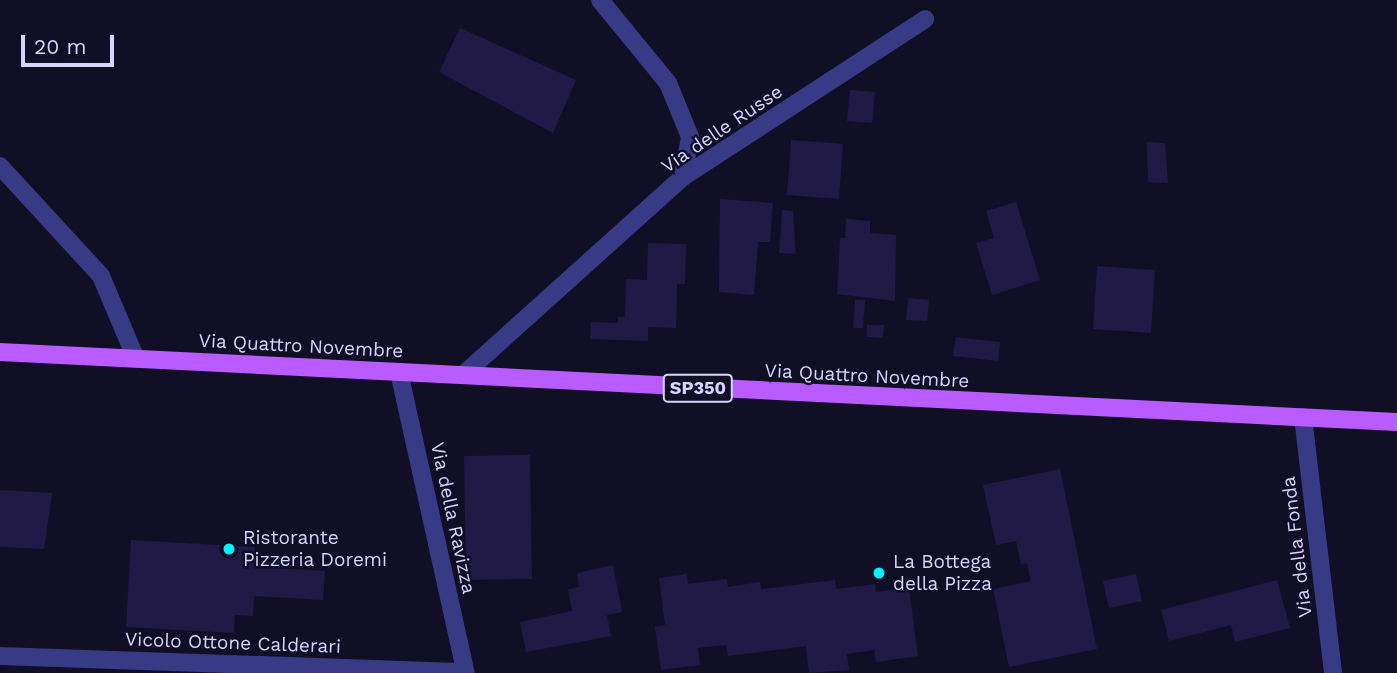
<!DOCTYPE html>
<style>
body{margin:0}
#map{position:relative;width:1397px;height:673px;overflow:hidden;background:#110f26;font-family:"Work Sans",sans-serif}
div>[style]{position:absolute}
.building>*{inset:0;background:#211a47}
.street>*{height:18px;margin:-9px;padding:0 9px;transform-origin:9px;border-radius:9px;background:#393a86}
.primary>*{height:18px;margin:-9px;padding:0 9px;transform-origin:9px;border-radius:9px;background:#b95bff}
.dots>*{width:19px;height:19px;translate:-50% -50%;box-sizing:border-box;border:4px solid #110f26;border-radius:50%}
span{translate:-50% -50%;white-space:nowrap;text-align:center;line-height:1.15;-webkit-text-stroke:5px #110f26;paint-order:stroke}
.shield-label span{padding:2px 5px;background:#110f26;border:2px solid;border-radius:5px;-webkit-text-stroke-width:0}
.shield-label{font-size:18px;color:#d7d4ff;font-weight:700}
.street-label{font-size:19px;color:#d7d4ff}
.poi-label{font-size:19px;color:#d7d4ff}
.left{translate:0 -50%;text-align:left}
.scale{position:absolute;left:21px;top:35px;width:93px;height:32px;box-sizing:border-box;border:4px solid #d7d4ff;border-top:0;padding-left:9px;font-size:21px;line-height:24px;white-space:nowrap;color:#d7d4ff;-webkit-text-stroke:5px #110f26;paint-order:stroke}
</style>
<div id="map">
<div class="building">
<div style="clip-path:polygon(460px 28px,576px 80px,553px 133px,439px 72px)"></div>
<div style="clip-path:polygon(850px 90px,875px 92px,872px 123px,847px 121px)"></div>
<div style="clip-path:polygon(791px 140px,843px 144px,839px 199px,787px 195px)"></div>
<div style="clip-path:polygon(1147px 142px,1165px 143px,1168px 183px,1148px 182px)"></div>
<div style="clip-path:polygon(720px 199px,773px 203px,770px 242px,758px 242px,754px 295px,719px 292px)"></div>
<div style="clip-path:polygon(1016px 202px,1040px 280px,992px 295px,976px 243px,994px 238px,986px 211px)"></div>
<div style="clip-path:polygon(782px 210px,793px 211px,796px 254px,779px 253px)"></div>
<div style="clip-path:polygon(846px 219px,870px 221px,870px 233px,896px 235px,895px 301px,837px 294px,840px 238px,845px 238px)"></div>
<div style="clip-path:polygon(648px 243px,686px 244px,685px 284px,677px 284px,676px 328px,648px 327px,648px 341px,590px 339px,591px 322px,618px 323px,618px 317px,625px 317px,626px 279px,647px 280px)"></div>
<div style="clip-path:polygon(1097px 266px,1155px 270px,1151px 333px,1093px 329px)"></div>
<div style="clip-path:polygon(908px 298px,929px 300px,927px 321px,906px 320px)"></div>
<div style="clip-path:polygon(855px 300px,865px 300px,863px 328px,853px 328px)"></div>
<div style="clip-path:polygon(867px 325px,884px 325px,883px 338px,867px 337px)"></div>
<div style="clip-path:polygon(956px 337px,1000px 342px,998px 361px,953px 356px)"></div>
<div style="clip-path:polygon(530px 455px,532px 579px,466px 580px,464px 456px)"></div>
<div style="clip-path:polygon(1060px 469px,1097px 649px,1009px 667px,993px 589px,1031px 581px,1027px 563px,1021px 565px,1016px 541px,996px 545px,983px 485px)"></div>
<div style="clip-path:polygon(0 490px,52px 493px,44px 549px,0 547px)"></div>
<div style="clip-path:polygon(131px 540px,255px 547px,254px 567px,325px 571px,323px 600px,254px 596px,253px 616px,235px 615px,234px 633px,126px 627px)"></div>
<div style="clip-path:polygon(613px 565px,622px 612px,607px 615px,611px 636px,526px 652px,520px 622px,572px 611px,568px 589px,579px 587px,577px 573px)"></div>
<div style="clip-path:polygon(687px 574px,688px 584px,727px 579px,728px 587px,760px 582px,761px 589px,835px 580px,836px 589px,875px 584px,876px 592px,909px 588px,918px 656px,876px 662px,874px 650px,847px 654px,849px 670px,809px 673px,806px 646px,728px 656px,726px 645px,698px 648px,700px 665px,661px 670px,655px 627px,665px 625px,659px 578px)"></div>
<div style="clip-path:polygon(1136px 574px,1142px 601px,1109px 608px,1103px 581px)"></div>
<div style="clip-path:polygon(1277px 580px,1290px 628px,1235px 642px,1231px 625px,1169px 641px,1161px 610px)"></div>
</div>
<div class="street">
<div style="left:600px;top:0;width:107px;rotate:50.7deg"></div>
<div style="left:668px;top:83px;width:58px;rotate:67.8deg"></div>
<div style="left:690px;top:137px;width:41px;rotate:99.9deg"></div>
<div style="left:0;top:166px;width:149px;rotate:47.4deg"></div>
<div style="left:101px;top:276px;width:90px;rotate:67.1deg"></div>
<div style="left:399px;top:372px;width:308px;rotate:77.5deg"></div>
<div style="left:463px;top:375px;width:296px;rotate:-42deg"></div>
<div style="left:683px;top:177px;width:289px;rotate:-33.1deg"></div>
<div style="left:1303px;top:417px;width:258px;rotate:83.3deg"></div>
<div style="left:0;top:656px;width:465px;rotate:2deg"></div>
</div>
<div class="primary">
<div style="left:0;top:352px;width:1399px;rotate:2.87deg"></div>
</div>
<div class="dots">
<div style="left:229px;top:549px;background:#00f2ff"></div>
<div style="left:879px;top:573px;background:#00f2ff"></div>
</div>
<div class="shield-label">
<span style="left:698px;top:388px">SP350</span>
</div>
<div class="street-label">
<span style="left:722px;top:129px;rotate:-34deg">Via delle Russe</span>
<span style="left:301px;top:346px;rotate:3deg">Via Quattro Novembre</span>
<span style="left:867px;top:376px;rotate:3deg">Via Quattro Novembre</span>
<span style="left:453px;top:518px;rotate:78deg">Via della Ravizza</span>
<span style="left:1297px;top:547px;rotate:-97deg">Via della Fonda</span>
<span style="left:233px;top:643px;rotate:2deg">Vicolo Ottone Calderari</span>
</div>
<div class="poi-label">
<span class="left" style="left:243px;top:549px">Ristorante<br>Pizzeria Doremi</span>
<span class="left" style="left:893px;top:573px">La Bottega<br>della Pizza</span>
</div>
<div class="scale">20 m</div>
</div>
